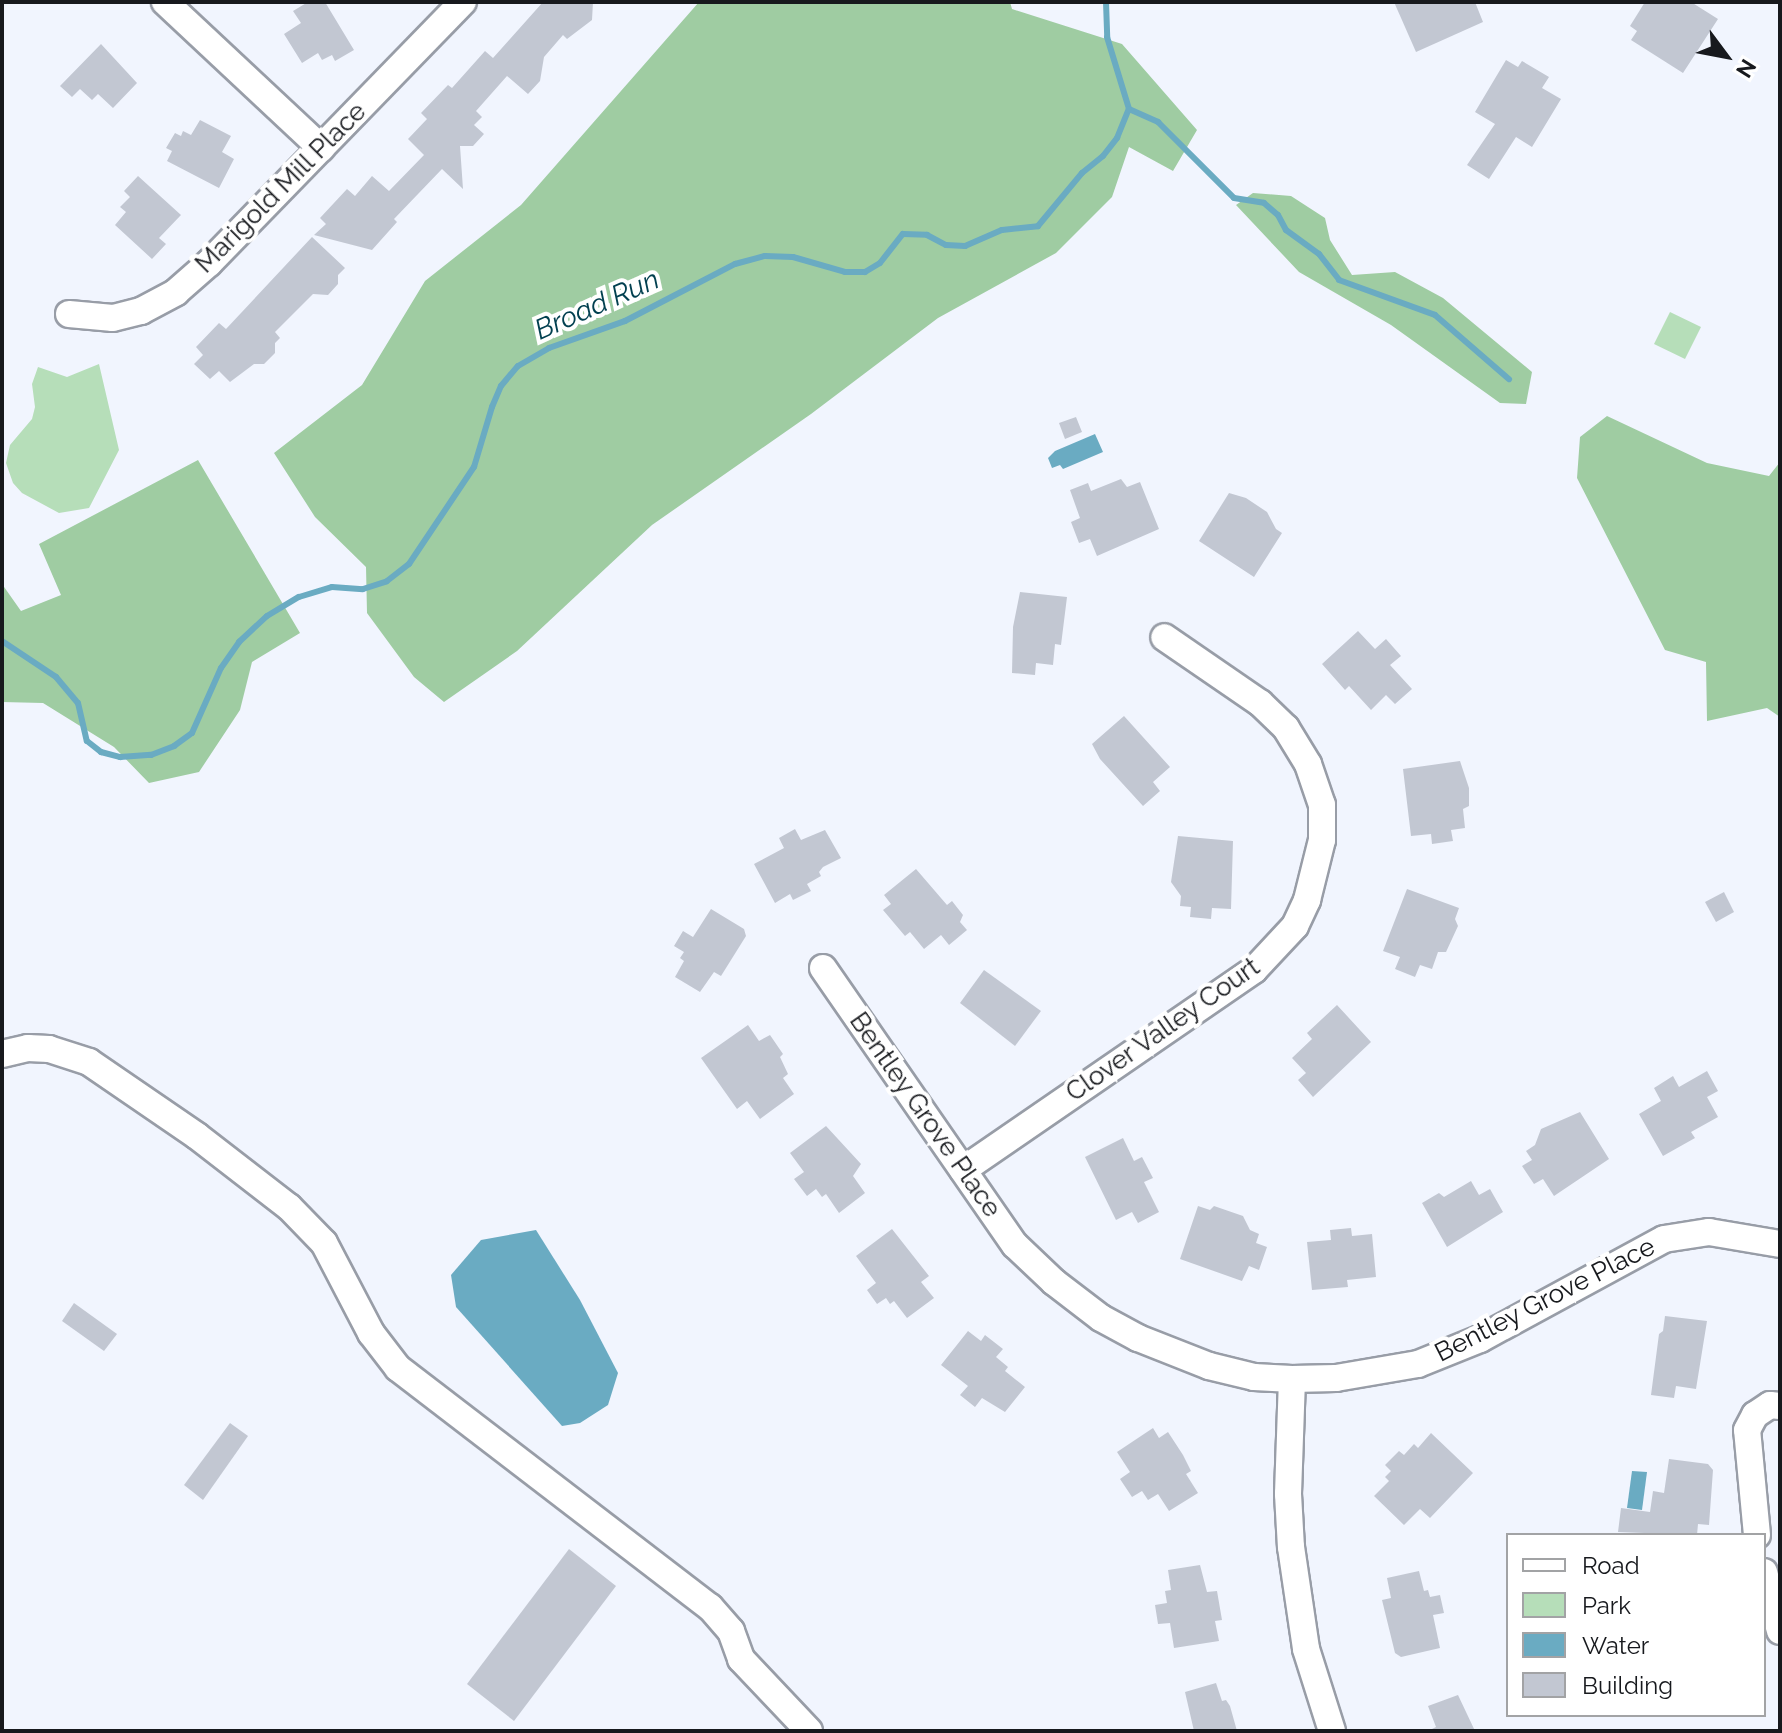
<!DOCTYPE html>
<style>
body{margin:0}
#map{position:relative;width:1782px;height:1733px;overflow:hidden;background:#f1f5fe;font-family:Raleway,sans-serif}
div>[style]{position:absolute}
.green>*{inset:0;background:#b6deb9}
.forest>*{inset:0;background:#9fcca2}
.water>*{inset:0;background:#6aabc2}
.stream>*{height:6px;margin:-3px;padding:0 3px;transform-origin:3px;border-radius:3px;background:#6aabc2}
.building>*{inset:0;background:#c2c7d2}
.roads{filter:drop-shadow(2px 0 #989da7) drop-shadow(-2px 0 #989da7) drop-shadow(0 2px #989da7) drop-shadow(0 -2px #989da7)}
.minor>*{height:26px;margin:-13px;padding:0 13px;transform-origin:13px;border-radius:13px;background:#fff}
span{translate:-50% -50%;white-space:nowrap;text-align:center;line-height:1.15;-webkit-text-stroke:8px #fff;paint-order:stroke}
.street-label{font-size:26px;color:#17191d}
.water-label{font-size:28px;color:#024050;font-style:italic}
.frame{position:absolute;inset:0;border:4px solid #17191d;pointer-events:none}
.legend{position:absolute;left:1506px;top:1533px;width:260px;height:184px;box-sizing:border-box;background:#fff;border:2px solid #a2a3a5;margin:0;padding:10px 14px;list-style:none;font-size:24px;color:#17191d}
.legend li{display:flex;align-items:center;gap:16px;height:40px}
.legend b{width:40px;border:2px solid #a2a3a5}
.north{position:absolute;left:1686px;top:16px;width:80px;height:80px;-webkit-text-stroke:6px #fff;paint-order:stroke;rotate:122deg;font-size:22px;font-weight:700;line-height:32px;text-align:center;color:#17191d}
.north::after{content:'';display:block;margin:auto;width:28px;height:36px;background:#17191d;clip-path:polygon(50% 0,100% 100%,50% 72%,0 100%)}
</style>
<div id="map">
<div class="green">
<div style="clip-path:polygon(1670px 312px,1701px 327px,1685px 359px,1654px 344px)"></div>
<div style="clip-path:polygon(99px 364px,119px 450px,89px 508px,59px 513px,22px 493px,13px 483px,6px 463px,10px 445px,32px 419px,35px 407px,32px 384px,38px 367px,67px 377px)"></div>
</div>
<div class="forest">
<div style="clip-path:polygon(699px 2px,1010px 2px,1012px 9px,1122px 44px,1197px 130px,1173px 171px,1129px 147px,1112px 197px,1056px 253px,938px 318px,811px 414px,652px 525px,517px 651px,444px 702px,414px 677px,367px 613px,366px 567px,315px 517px,274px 453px,362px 385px,425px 281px,521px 205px)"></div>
<div style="clip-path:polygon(1253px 193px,1291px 196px,1325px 218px,1330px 240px,1352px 275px,1395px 272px,1443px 298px,1532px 372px,1526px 404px,1500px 403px,1391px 325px,1299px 272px,1236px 205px)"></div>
<div style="clip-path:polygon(1607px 416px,1707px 463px,1769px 476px,1780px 462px,1780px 717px,1767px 708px,1707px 721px,1706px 662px,1665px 650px,1577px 478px,1580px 437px)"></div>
<div style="clip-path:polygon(198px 460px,300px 633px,252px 662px,240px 710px,199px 772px,149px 783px,114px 747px,43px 703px,2px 702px,2px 584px,21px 611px,61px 595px,39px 544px)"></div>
</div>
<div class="water">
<div style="clip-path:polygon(1095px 434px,1103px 452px,1063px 469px,1060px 465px,1052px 468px,1048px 458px,1055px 451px)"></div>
<div style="clip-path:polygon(536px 1230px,580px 1300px,618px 1373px,608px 1405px,580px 1423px,562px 1426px,456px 1307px,451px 1275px,481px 1240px)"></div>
<div style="clip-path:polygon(1632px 1471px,1647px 1472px,1642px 1510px,1627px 1508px)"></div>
</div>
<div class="stream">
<div style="left:1106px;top:2px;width:35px;rotate:88deg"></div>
<div style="left:1107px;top:37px;width:75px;rotate:73deg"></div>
<div style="left:1129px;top:109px;width:32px;rotate:24deg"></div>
<div style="left:1158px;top:122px;width:107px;rotate:45deg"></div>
<div style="left:1234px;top:198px;width:30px;rotate:9deg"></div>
<div style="left:1264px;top:203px;width:18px;rotate:41deg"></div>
<div style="left:1278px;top:215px;width:17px;rotate:62deg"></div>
<div style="left:1286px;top:230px;width:41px;rotate:36deg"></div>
<div style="left:1319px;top:254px;width:33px;rotate:52deg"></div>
<div style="left:1339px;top:280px;width:102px;rotate:20deg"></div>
<div style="left:1435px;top:315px;width:98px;rotate:40.9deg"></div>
<div style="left:2px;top:641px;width:65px;rotate:33.7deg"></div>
<div style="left:56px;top:677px;width:34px;rotate:50deg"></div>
<div style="left:78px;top:703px;width:39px;rotate:77deg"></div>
<div style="left:87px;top:741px;width:18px;rotate:38deg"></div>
<div style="left:101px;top:752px;width:20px;rotate:15deg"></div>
<div style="left:120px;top:757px;width:31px;rotate:-4deg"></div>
<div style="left:151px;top:755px;width:25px;rotate:-21deg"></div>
<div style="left:174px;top:746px;width:22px;rotate:-36deg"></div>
<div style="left:192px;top:733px;width:71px;rotate:-66deg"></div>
<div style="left:221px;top:668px;width:32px;rotate:-55deg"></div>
<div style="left:239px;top:642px;width:38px;rotate:-43deg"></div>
<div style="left:267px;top:616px;width:37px;rotate:-31deg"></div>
<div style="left:299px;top:597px;width:34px;rotate:-17deg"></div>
<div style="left:332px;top:587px;width:31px;rotate:4deg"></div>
<div style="left:363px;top:589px;width:25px;rotate:-18deg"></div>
<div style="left:387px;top:581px;width:28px;rotate:-38deg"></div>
<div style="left:409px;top:564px;width:117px;rotate:-56.2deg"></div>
<div style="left:474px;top:467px;width:63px;rotate:-73.3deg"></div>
<div style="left:492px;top:407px;width:23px;rotate:-67deg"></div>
<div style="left:501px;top:386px;width:26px;rotate:-50deg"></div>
<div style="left:518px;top:366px;width:36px;rotate:-30deg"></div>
<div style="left:549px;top:348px;width:81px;rotate:-19.6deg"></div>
<div style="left:625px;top:321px;width:124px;rotate:-27.4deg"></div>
<div style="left:735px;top:264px;width:31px;rotate:-15deg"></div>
<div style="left:765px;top:256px;width:28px;rotate:2deg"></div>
<div style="left:793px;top:257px;width:54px;rotate:16.1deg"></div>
<div style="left:845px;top:272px;width:20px"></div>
<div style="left:865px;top:272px;width:17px;rotate:-31deg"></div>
<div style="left:880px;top:263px;width:37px;rotate:-52deg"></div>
<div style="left:903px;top:234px;width:24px;rotate:2deg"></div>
<div style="left:927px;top:235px;width:21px;rotate:28deg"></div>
<div style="left:946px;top:245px;width:19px;rotate:3deg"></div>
<div style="left:965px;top:246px;width:40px;rotate:-23.4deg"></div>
<div style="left:1002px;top:230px;width:36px;rotate:-6deg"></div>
<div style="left:1038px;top:226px;width:69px;rotate:-50.3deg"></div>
<div style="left:1082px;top:173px;width:27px;rotate:-39deg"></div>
<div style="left:1103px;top:156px;width:23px;rotate:-52deg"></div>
<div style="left:1117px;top:138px;width:31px;rotate:-68deg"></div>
</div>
<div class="building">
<div style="clip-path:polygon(308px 2px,325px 2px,354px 50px,335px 61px,332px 55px,322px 60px,318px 53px,302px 63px,284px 34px,301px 23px,293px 11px)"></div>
<div style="clip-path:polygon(543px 2px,593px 2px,592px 20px,567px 39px,563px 35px,544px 57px,540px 81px,528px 94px,507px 76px,476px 111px,482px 117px,474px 125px,484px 134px,473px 146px,460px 146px,463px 189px,442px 169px,394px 219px,397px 222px,372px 250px,314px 235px,326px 224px,320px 218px,347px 189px,355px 196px,372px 176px,389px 191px,424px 155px,408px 139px,427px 119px,421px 113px,448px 85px,452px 88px,485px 51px,493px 58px)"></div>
<div style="clip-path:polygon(1394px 2px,1475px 2px,1483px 22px,1416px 52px)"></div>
<div style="clip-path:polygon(1645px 2px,1691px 2px,1718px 19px,1683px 73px,1631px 40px,1637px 31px,1630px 26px)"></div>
<div style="clip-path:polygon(101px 44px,137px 83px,113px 108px,98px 94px,92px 100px,80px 89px,72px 97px,60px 86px)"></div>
<div style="clip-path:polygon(1506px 60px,1518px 67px,1522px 61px,1549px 77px,1542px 88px,1561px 99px,1532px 147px,1516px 137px,1489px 179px,1467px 165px,1495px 124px,1475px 112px)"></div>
<div style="clip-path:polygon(200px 120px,231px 136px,222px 152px,234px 159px,219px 188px,167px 161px,172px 151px,166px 148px,175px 133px,181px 136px,183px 131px,191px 135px)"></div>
<div style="clip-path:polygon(138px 176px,181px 215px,159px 238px,166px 244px,152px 259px,115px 225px,126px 212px,120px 207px,130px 197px,124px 191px)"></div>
<div style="clip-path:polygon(312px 237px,345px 268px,338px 275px,338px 284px,328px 295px,313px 294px,275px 332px,280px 338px,275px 343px,275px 353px,264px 364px,254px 364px,230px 382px,219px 371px,210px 379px,194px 364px,203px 355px,196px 347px,219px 323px,226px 329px)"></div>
<div style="clip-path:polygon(1076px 417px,1082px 432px,1065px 439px,1059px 423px)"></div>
<div style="clip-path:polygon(1121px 479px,1127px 487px,1140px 482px,1159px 529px,1097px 556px,1090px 539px,1079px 543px,1071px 522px,1080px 518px,1070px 490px,1088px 483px,1091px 491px)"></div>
<div style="clip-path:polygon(1229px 493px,1246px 498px,1267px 512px,1276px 529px,1282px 533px,1254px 577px,1199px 541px)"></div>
<div style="clip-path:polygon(1020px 592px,1067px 597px,1061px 645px,1055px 644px,1053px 665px,1036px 663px,1035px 675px,1012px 673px,1013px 627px)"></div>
<div style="clip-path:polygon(1358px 631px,1375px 649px,1386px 639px,1401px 656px,1390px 665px,1412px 689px,1395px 704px,1386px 695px,1371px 710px,1349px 686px,1345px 690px,1322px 664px)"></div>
<div style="clip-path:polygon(1124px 716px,1170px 767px,1153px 782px,1160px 791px,1143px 806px,1100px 759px,1092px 744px)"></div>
<div style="clip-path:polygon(1460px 761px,1469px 788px,1469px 806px,1463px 809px,1465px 828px,1451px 830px,1453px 841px,1432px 844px,1431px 834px,1411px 836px,1403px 769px)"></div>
<div style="clip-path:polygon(795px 829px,801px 840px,825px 830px,841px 858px,823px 867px,819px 872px,821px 876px,807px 884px,811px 891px,793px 900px,790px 894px,775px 903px,754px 864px,784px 848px,779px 838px)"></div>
<div style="clip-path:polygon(1178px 836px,1233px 841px,1231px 909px,1212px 908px,1211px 919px,1190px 917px,1191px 907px,1180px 906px,1181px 896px,1171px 882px)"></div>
<div style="clip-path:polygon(916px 869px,947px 905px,952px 901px,963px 915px,960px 922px,967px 930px,949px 945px,941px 935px,924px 949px,910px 932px,905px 936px,883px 910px,891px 904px,884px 895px)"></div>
<div style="clip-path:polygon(1407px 889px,1459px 908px,1455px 919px,1458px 926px,1446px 952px,1438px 952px,1432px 969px,1420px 965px,1415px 977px,1395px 969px,1400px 957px,1383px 951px)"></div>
<div style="clip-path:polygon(1724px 892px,1734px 912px,1716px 922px,1705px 902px)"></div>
<div style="clip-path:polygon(711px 909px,744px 929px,746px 936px,721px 976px,714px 972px,700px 992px,675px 977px,684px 961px,680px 958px,684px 952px,674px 946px,683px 931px,693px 937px)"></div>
<div style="clip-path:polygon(984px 970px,1041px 1011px,1015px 1046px,960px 1003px)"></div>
<div style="clip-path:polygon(1337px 1005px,1371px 1042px,1313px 1097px,1298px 1080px,1306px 1073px,1292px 1058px,1312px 1039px,1307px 1033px)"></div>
<div style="clip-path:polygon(748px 1025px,759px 1041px,770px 1035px,783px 1054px,780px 1057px,788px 1074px,783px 1078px,794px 1094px,760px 1119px,747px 1101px,737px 1109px,701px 1058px)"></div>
<div style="clip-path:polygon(1707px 1071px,1718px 1091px,1707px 1097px,1718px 1117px,1691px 1132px,1695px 1138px,1663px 1156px,1639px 1114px,1661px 1101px,1654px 1088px,1673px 1076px,1679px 1087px)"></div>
<div style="clip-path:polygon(1580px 1112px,1609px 1159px,1554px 1196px,1543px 1179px,1534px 1184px,1522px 1166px,1532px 1160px,1526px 1151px,1535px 1145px,1541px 1129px)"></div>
<div style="clip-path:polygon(826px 1126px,861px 1164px,853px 1176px,865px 1193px,839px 1213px,826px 1194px,822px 1197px,816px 1189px,807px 1196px,794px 1179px,804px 1172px,790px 1153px)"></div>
<div style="clip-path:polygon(1123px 1138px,1134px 1161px,1142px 1157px,1153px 1178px,1144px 1182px,1159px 1212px,1138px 1223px,1132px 1212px,1116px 1220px,1085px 1157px)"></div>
<div style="clip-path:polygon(1471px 1181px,1479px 1195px,1490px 1189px,1503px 1212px,1447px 1247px,1422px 1203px,1439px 1193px,1444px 1197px)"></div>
<div style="clip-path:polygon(1198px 1206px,1210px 1210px,1214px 1206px,1243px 1216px,1250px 1230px,1259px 1234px,1256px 1243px,1267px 1247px,1259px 1270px,1249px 1266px,1242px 1281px,1180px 1259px)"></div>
<div style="clip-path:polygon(1351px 1228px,1352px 1236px,1372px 1234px,1376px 1277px,1347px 1280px,1348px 1287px,1312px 1290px,1307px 1242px,1331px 1240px,1330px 1230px)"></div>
<div style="clip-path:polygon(892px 1229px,929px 1276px,921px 1282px,934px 1298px,907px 1318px,894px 1301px,890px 1304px,886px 1298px,877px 1304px,867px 1290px,876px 1283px,856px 1256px)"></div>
<div style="clip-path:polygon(74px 1303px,117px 1334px,104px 1351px,62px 1321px)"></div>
<div style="clip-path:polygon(1665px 1316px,1707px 1321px,1696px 1389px,1676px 1386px,1674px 1398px,1651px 1395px,1659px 1334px,1663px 1331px)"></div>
<div style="clip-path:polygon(968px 1331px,981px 1341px,985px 1335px,1003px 1349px,996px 1357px,1008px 1367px,1005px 1371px,1025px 1387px,1005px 1412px,982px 1398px,975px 1407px,960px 1395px,968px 1386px,941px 1365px)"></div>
<div style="clip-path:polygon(230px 1423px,248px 1436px,203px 1500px,184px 1485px)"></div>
<div style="clip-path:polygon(1153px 1428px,1159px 1438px,1168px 1432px,1183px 1455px,1191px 1471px,1186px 1474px,1198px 1493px,1169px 1511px,1158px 1494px,1148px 1500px,1142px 1491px,1132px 1497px,1120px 1479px,1130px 1472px,1117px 1452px)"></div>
<div style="clip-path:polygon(1431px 1433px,1473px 1473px,1430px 1518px,1420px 1509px,1404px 1525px,1374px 1496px,1389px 1481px,1385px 1477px,1391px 1471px,1385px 1465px,1399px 1451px,1404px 1455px,1414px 1444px,1418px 1448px)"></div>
<div style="clip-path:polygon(1669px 1459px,1708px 1464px,1713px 1470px,1709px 1525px,1698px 1524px,1697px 1535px,1618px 1532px,1621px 1508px,1650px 1512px,1653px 1491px,1664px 1493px)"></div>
<div style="clip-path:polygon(569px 1549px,616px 1586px,514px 1721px,467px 1684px)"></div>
<div style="clip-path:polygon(1200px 1565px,1207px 1592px,1217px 1591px,1222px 1620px,1215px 1621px,1219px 1641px,1174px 1648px,1170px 1623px,1158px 1624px,1155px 1605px,1167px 1603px,1165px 1591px,1171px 1590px,1168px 1570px)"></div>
<div style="clip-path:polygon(1419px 1571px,1424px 1591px,1428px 1590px,1430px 1597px,1440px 1595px,1444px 1613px,1433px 1615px,1440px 1648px,1401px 1657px,1395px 1653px,1382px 1600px,1391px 1598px,1387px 1578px)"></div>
<div style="clip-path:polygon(1216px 1683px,1222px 1701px,1226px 1700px,1230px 1706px,1237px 1731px,1194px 1731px,1185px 1692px)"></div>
<div style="clip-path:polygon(1458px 1695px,1475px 1731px,1428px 1731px,1436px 1727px,1428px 1706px)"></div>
</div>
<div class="roads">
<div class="minor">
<div style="left:165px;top:2px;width:214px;rotate:43.1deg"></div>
<div style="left:69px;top:314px;width:44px;rotate:5.2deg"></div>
<div style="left:113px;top:318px;width:29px;rotate:-14deg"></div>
<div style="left:141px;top:311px;width:40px;rotate:-28deg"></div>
<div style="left:176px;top:292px;width:44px;rotate:-41.3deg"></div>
<div style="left:209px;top:263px;width:364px;rotate:-45.8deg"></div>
<div style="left:823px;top:968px;width:337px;rotate:55.3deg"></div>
<div style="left:1015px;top:1245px;width:54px;rotate:43.5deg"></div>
<div style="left:1054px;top:1282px;width:59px;rotate:37.5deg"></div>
<div style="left:1101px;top:1318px;width:42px;rotate:28.4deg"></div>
<div style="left:1138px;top:1338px;width:76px;rotate:21.5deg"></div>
<div style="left:1209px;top:1366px;width:46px;rotate:13.7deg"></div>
<div style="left:1254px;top:1377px;width:38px;rotate:3deg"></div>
<div style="left:1292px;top:1379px;width:44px;rotate:-1.3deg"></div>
<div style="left:1336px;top:1378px;width:83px;rotate:-9.7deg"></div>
<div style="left:1418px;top:1364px;width:67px;rotate:-22deg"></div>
<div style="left:1480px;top:1339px;width:209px;rotate:-28.5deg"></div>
<div style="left:1664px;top:1239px;width:46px;rotate:-8.8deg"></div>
<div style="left:1709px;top:1232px;width:72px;rotate:9.6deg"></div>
<div style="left:2px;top:1054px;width:27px;rotate:-13deg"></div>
<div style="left:28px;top:1048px;width:21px;rotate:3deg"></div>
<div style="left:49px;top:1049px;width:42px;rotate:18deg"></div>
<div style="left:89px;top:1062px;width:131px;rotate:34.4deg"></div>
<div style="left:197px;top:1136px;width:116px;rotate:37.7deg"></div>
<div style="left:289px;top:1207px;width:50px;rotate:45.8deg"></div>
<div style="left:324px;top:1243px;width:102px;rotate:62.4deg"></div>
<div style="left:371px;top:1333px;width:44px;rotate:52.4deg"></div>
<div style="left:398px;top:1368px;width:393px;rotate:37.5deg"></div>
<div style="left:710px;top:1607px;width:32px;rotate:49deg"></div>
<div style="left:731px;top:1631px;width:30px;rotate:70deg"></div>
<div style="left:741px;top:1659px;width:99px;rotate:46.6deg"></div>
<div style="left:963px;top:1170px;width:353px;rotate:-34.5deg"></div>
<div style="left:1254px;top:970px;width:60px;rotate:-47deg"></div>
<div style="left:1295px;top:926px;width:29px;rotate:-65deg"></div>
<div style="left:1307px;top:900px;width:62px;rotate:-76deg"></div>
<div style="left:1322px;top:840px;width:35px;rotate:-90deg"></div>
<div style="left:1322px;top:805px;width:43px;rotate:-108.9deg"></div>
<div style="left:1308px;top:764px;width:42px;rotate:-121.4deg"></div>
<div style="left:1286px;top:728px;width:36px;rotate:-136deg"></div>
<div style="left:1260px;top:703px;width:116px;rotate:-145.5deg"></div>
<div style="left:1292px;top:1379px;width:115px;rotate:92deg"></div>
<div style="left:1288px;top:1494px;width:53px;rotate:86.8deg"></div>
<div style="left:1291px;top:1547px;width:103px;rotate:81.6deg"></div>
<div style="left:1306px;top:1649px;width:86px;rotate:72.4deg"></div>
<div style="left:1757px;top:1535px;width:105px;rotate:-95.4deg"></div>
<div style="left:1747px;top:1430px;width:17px;rotate:-62deg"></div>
<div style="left:1755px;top:1415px;width:18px;rotate:-34deg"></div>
<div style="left:1770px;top:1405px;width:10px;rotate:6deg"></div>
<div style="left:1764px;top:1572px;width:61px;rotate:74.8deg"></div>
</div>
</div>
<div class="street-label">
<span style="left:281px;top:188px;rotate:-45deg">Marigold Mill Place</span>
<span style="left:1163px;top:1030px;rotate:-35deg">Clover Valley Court</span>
<span style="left:925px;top:1115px;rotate:55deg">Bentley Grove Place</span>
<span style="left:1545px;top:1300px;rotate:-27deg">Bentley Grove Place</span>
</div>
<div class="water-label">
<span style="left:597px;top:305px;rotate:-24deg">Broad Run</span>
</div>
<div class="frame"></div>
<ul class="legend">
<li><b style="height:10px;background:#fff"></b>Road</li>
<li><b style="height:22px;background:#b6deb9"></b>Park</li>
<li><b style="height:22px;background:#6aabc2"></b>Water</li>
<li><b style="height:22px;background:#c2c7d2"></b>Building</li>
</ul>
<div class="north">N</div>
</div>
